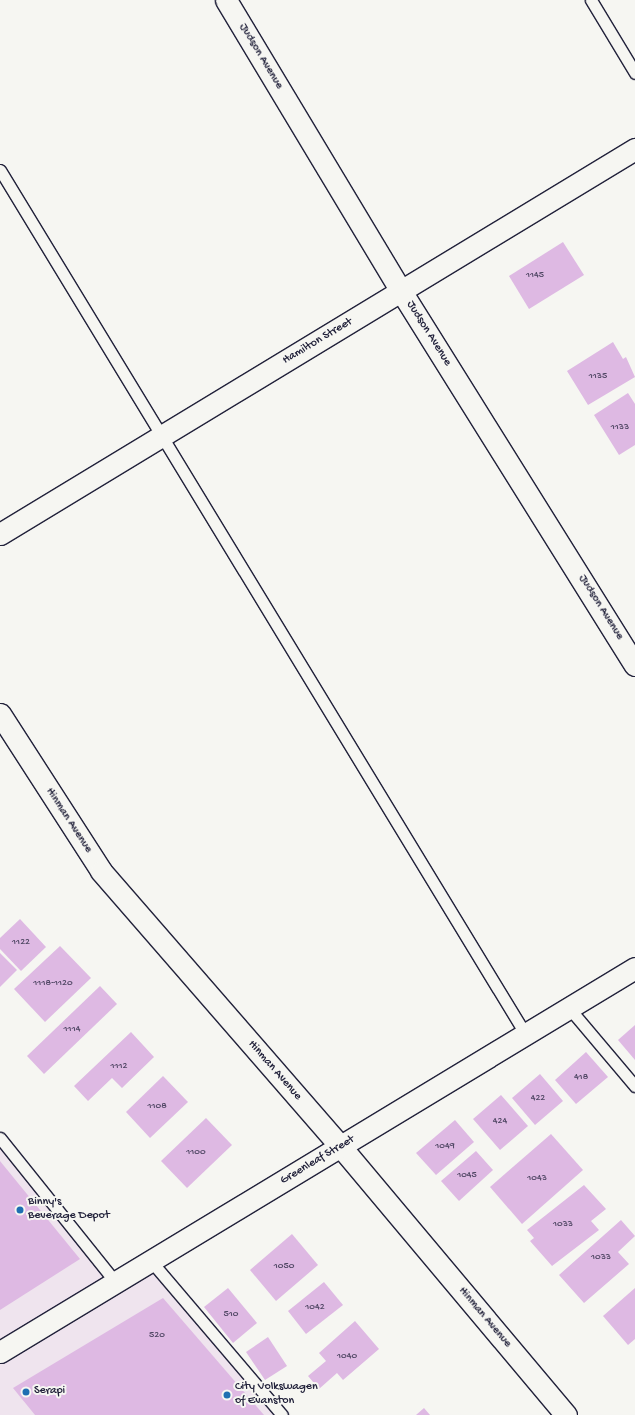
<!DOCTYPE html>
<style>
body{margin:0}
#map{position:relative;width:635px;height:1415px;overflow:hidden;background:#f6f6f2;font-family:"Gochi Hand",sans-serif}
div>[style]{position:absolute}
.built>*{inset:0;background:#efe4ee}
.building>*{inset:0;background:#deb9e3}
.roads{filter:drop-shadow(1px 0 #22223b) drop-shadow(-1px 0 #22223b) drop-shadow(0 1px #22223b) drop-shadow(0 -1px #22223b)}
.service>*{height:11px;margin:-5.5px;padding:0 5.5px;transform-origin:5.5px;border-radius:5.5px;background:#f6f6f2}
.minor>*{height:21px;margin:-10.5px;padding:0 10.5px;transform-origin:10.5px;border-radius:10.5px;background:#f6f6f2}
.dots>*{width:11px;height:11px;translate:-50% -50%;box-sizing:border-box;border:2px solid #f6f6f2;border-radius:50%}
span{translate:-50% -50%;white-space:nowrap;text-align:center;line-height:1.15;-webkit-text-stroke:4px #f6f6f2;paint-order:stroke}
.number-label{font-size:10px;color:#514865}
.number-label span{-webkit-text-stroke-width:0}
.street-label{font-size:12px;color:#22223b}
.poi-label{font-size:12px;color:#22223b}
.left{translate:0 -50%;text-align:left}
</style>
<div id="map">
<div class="built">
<div style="clip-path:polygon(0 1145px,115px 1289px,150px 1268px,275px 1415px,0 1415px)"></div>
</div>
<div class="building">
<div style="clip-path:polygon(563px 242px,584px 275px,529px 309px,509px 276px)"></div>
<div style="clip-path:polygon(613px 342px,623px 359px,626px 357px,635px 377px,588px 405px,567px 371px)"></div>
<div style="clip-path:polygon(628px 393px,635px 404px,635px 445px,619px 455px,594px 415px)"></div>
<div style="clip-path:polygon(20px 919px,46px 947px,21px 971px,0 949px,0 938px)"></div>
<div style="clip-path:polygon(60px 946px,91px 978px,45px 1022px,14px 989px)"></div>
<div style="clip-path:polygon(0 953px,17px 970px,0 987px)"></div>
<div style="clip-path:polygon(100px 986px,117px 1004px,44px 1074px,27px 1056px)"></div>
<div style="clip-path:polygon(635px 1025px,635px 1060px,618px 1040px)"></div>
<div style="clip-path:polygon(131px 1032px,154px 1057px,122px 1088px,112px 1078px,88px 1101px,74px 1086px)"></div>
<div style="clip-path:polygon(586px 1052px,608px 1077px,576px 1104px,555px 1080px)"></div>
<div style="clip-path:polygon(540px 1074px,563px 1101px,535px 1125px,512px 1098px)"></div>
<div style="clip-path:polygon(163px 1076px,188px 1102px,150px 1138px,126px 1112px)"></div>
<div style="clip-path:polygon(501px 1095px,528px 1126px,500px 1150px,473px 1119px)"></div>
<div style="clip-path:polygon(206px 1118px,232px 1145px,187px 1188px,161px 1161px)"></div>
<div style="clip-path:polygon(455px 1120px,474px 1142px,436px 1175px,416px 1153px)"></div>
<div style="clip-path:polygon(551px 1134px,583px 1170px,522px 1224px,490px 1187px)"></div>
<div style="clip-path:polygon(476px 1151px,493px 1170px,459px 1201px,441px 1181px)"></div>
<div style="clip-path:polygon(0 1161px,80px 1259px,0 1310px)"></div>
<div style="clip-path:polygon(584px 1185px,606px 1209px,591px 1221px,599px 1230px,552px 1266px,530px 1241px,534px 1238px,527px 1230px)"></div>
<div style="clip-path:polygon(621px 1220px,635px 1236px,618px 1252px,629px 1264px,584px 1303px,559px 1275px)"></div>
<div style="clip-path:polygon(292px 1234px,318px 1265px,276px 1301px,250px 1270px)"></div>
<div style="clip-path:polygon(324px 1282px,343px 1305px,306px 1334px,288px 1311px)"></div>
<div style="clip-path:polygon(228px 1288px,257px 1323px,233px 1343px,204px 1307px)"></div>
<div style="clip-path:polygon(635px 1288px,635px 1339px,628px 1345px,603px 1316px)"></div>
<div style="clip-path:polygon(163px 1298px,264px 1415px,35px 1415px,13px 1388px)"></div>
<div style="clip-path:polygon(355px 1321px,379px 1349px,343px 1380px,337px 1373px,319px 1389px,308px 1376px,326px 1361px,319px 1353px)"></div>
<div style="clip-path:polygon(268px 1337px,287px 1366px,265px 1380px,246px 1352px)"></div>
<div style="clip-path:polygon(424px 1408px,430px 1415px,416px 1415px)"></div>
</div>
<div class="roads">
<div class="service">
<div style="left:591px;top:0;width:85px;rotate:58.9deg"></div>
<div style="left:0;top:170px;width:1012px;rotate:58.7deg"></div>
<div style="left:569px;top:1008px;width:102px;rotate:49.8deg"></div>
<div style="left:0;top:1138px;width:186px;rotate:51.3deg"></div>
<div style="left:151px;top:1261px;width:202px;rotate:49.6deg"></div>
</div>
<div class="minor">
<div style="left:226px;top:0;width:340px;rotate:59deg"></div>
<div style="left:401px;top:291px;width:441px;rotate:58deg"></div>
<div style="left:0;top:534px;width:743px;rotate:-31.23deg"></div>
<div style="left:0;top:714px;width:187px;rotate:57.2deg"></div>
<div style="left:101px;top:871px;width:366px;rotate:49deg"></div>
<div style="left:341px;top:1147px;width:350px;rotate:50deg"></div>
<div style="left:0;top:1352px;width:742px;rotate:-31.16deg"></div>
</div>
</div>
<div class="dots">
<div style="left:20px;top:1210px;background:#1f6fb2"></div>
<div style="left:26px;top:1392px;background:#1f6fb2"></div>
<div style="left:227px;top:1395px;background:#1f6fb2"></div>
</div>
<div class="number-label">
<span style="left:535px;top:276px">1145</span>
<span style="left:598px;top:377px">1135</span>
<span style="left:620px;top:428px">1133</span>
<span style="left:21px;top:943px">1122</span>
<span style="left:53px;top:984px">1118-1120</span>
<span style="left:72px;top:1030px">1114</span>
<span style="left:119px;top:1067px">1112</span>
<span style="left:581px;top:1078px">418</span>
<span style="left:538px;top:1099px">422</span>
<span style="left:157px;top:1107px">1108</span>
<span style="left:500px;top:1122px">424</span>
<span style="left:445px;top:1147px">1049</span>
<span style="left:196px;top:1153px">1100</span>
<span style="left:467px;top:1176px">1045</span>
<span style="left:537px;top:1179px">1043</span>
<span style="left:563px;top:1225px">1033</span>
<span style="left:601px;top:1258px">1033</span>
<span style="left:284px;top:1267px">1050</span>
<span style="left:315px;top:1308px">1042</span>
<span style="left:231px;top:1315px">510</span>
<span style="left:157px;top:1336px">520</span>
<span style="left:347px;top:1357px">1040</span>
</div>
<div class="street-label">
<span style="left:260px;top:57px;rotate:59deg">Judson Avenue</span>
<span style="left:428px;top:334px;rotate:58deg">Judson Avenue</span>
<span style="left:318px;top:342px;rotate:-31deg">Hamilton Street</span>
<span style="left:600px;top:608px;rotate:58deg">Judson Avenue</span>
<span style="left:68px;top:821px;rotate:57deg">Hinman Avenue</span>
<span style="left:274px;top:1071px;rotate:49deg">Hinman Avenue</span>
<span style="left:318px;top:1161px;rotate:-31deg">Greenleaf Street</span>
<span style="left:484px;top:1318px;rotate:50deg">Hinman Avenue</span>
</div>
<div class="poi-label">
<span class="left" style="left:28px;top:1210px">Binny's<br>Beverage Depot</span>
<span class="left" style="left:235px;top:1395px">City Volkswagen<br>of Evanston</span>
<span class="left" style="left:34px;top:1392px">Serapi</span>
</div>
</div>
